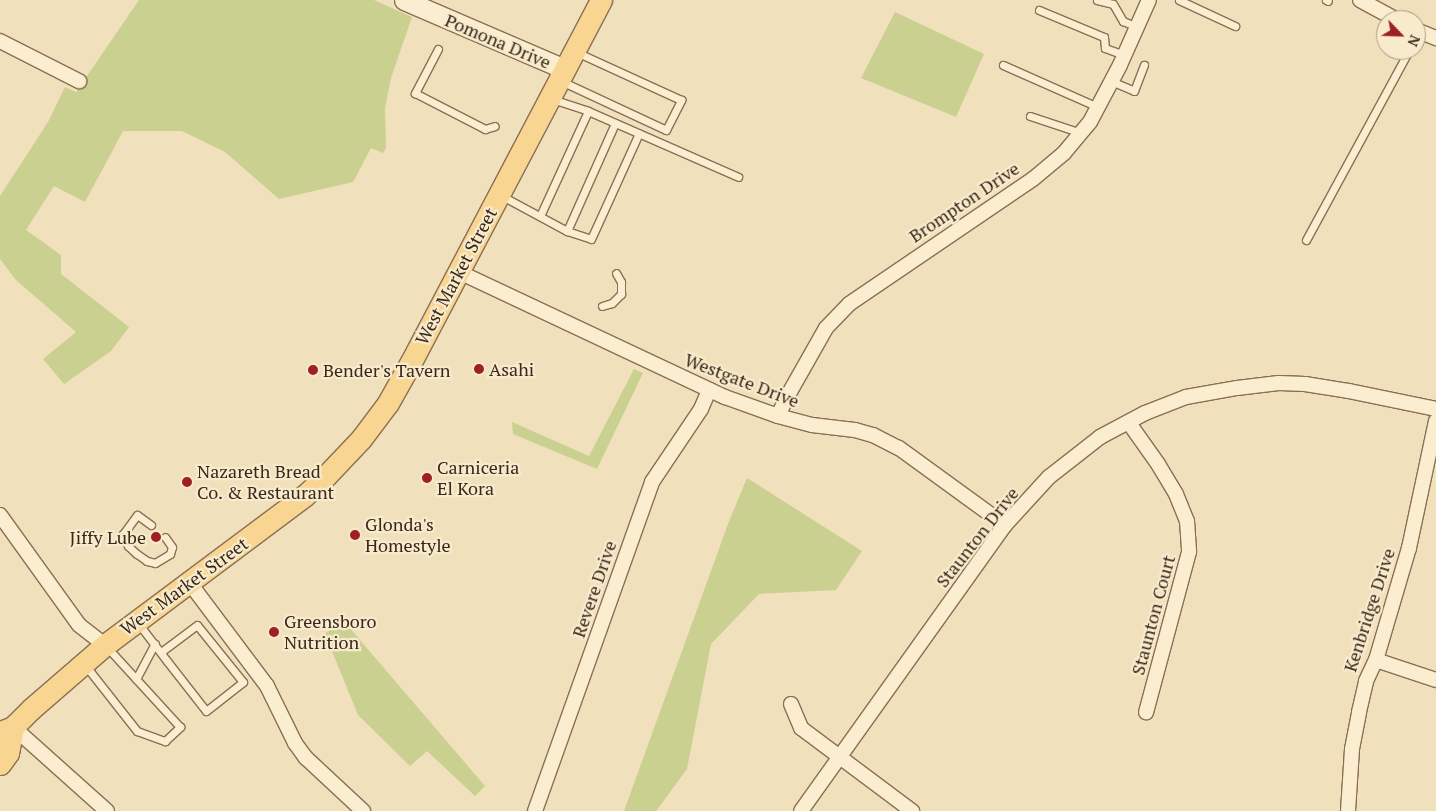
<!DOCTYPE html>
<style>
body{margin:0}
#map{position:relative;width:1436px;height:811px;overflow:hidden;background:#f1e0bc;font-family:"PT Serif",serif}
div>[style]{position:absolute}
.green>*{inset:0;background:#cad090}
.roads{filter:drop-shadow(1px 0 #8a6f54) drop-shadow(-1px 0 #8a6f54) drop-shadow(0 1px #8a6f54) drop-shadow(0 -1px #8a6f54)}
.lane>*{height:7px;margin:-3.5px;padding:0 3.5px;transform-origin:3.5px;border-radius:3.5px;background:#fbedd0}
.street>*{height:14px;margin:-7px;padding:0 7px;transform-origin:7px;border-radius:7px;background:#fbedd0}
.secondary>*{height:19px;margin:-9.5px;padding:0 9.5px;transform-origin:9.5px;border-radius:9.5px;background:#fbedd0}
.primary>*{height:21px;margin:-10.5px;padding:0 10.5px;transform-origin:10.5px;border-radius:10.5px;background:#f8d590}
.dots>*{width:14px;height:14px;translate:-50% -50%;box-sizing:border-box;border:2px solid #f8eacc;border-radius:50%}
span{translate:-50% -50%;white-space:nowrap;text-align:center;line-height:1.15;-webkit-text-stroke:4.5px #f8eacc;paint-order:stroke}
.street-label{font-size:18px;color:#38281a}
.poi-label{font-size:18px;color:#38281a}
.left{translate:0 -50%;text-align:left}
.right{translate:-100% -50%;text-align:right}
.north{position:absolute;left:1376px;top:10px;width:50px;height:50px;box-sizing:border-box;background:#f8eacc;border:1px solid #ab9c85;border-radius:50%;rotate:114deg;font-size:14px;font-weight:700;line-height:20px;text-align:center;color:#38281a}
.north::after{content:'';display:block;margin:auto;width:18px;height:22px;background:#9d2024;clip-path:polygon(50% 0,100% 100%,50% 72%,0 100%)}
</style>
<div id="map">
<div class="green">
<div style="clip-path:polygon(139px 0,374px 0,412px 17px,391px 78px,385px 108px,386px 148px,383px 153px,371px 148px,353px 182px,279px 199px,225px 152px,182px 131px,123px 131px,85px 202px,54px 186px,26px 230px,61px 255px,61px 274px,129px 327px,111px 351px,64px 384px,43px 359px,76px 332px,16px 280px,0 259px,0 196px,48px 122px,65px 87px,76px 92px)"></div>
<div style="clip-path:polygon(895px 12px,984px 54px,956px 117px,861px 78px)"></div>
<div style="clip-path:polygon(634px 369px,643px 373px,597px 469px,513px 434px,512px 422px,589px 456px)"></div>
<div style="clip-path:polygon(747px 478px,862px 551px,836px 590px,759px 594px,711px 644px,687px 769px,656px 811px,624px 811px,728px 524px)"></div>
<div style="clip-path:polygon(342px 619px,485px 786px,475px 796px,427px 751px,410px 766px,358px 715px,325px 634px)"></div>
</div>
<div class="roads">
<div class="lane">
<div style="left:1097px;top:0;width:16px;rotate:14deg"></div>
<div style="left:1113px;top:4px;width:20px;rotate:60deg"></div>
<div style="left:1123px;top:21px;width:15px;rotate:23deg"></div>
<div style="left:1179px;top:0;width:62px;rotate:24.9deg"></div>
<div style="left:1326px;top:0;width:2px;rotate:27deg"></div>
<div style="left:1039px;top:10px;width:70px;rotate:22.6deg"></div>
<div style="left:1104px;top:37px;width:11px;rotate:85deg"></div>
<div style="left:1105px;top:48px;width:20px;rotate:20deg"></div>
<div style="left:438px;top:49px;width:50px;rotate:117.6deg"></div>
<div style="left:415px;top:93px;width:79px;rotate:27.2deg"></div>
<div style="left:485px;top:129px;width:10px;rotate:-17deg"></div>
<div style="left:1003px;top:65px;width:104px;rotate:23.9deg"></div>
<div style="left:561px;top:81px;width:116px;rotate:25deg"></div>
<div style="left:666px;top:130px;width:34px;rotate:-63deg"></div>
<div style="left:681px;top:100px;width:115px;rotate:-155.4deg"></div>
<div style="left:1111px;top:81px;width:25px;rotate:23deg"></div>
<div style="left:1134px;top:91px;width:28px;rotate:-69deg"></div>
<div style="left:552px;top:99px;width:38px;rotate:18deg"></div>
<div style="left:588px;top:111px;width:164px;rotate:23.7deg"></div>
<div style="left:1030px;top:116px;width:54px;rotate:18.4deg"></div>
<div style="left:502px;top:196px;width:74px;rotate:28.3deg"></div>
<div style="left:567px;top:231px;width:25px;rotate:18deg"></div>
<div style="left:591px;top:239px;width:116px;rotate:-65.6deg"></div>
<div style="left:540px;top:216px;width:115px;rotate:-65.4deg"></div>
<div style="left:567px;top:231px;width:118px;rotate:-66deg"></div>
<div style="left:1306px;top:240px;width:216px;rotate:-61.5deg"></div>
<div style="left:602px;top:306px;width:10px;rotate:-17deg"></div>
<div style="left:612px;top:303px;width:13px;rotate:-45deg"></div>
<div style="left:621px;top:294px;width:12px;rotate:-90deg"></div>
<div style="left:621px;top:282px;width:10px;rotate:-119deg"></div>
<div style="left:151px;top:525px;width:17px;rotate:-144deg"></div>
<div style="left:137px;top:515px;width:24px;rotate:126deg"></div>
<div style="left:123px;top:534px;width:13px;rotate:67deg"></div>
<div style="left:128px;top:546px;width:12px;rotate:42deg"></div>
<div style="left:137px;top:554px;width:12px;rotate:35deg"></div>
<div style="left:147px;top:561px;width:8px;rotate:14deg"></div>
<div style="left:155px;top:563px;width:17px;rotate:-31deg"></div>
<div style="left:170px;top:554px;width:7px;rotate:-74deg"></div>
<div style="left:172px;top:547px;width:12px;rotate:-125deg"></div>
<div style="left:138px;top:623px;width:48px;rotate:52.7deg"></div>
<div style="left:167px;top:661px;width:63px;rotate:52deg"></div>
<div style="left:206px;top:711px;width:47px;rotate:-38.1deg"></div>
<div style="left:243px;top:682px;width:73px;rotate:-128.9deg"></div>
<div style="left:197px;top:625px;width:45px;rotate:143.1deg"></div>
<div style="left:85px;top:665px;width:84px;rotate:51.8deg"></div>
<div style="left:137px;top:731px;width:30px;rotate:20deg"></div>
<div style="left:165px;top:741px;width:21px;rotate:-43deg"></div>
<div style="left:180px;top:727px;width:110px;rotate:-132.4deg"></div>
<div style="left:136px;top:679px;width:40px;rotate:-62deg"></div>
</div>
<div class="street">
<div style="left:1360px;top:0;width:42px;rotate:28.4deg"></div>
<div style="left:1416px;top:30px;width:22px;rotate:22deg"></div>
<div style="left:0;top:41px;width:89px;rotate:26.9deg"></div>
<div style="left:459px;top:272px;width:294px;rotate:25.2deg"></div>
<div style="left:725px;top:397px;width:56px;rotate:19.7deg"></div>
<div style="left:778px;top:416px;width:35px;rotate:15deg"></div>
<div style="left:812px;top:425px;width:43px;rotate:6.6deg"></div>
<div style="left:855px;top:430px;width:19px;rotate:16deg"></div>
<div style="left:873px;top:435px;width:29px;rotate:27deg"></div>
<div style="left:899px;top:448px;width:131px;rotate:36deg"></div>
<div style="left:778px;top:416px;width:21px;rotate:-65deg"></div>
<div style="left:787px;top:397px;width:79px;rotate:-60.5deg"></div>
<div style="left:826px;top:328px;width:33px;rotate:-46deg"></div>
<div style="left:849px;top:304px;width:222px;rotate:-34.2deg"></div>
<div style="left:1033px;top:179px;width:40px;rotate:-40deg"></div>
<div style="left:1064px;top:153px;width:40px;rotate:-50deg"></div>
<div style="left:1090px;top:122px;width:64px;rotate:-62.2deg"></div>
<div style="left:1120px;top:65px;width:71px;rotate:-66deg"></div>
<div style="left:1129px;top:423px;width:50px;rotate:54.7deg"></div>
<div style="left:1158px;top:464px;width:35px;rotate:59deg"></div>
<div style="left:1176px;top:494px;width:29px;rotate:68deg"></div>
<div style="left:1187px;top:521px;width:31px;rotate:86deg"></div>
<div style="left:1189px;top:552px;width:166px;rotate:105deg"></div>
<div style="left:0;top:515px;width:135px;rotate:54.3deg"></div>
<div style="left:79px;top:625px;width:33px;rotate:38deg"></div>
<div style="left:189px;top:582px;width:130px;rotate:53.1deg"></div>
<div style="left:267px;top:686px;width:64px;rotate:63.8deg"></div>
<div style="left:295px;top:743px;width:19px;rotate:54deg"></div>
<div style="left:306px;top:758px;width:78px;rotate:42.9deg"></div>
<div style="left:1376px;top:660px;width:63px;rotate:18.4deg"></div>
<div style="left:791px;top:704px;width:26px;rotate:67deg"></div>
<div style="left:801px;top:728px;width:139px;rotate:36.8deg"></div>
<div style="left:13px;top:727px;width:126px;rotate:41.8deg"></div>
<div style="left:535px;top:811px;width:349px;rotate:-70.4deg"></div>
<div style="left:652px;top:482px;width:88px;rotate:-56.1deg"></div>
<div style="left:701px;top:409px;width:21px;rotate:-67deg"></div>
<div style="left:801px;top:811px;width:351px;rotate:-54.5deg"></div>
<div style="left:1005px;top:525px;width:65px;rotate:-47.5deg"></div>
<div style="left:1049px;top:477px;width:65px;rotate:-38.1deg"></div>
<div style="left:1100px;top:437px;width:51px;rotate:-28.1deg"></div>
<div style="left:1145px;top:413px;width:44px;rotate:-21.3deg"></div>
<div style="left:1186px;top:397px;width:52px;rotate:-10deg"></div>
<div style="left:1237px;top:388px;width:42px;rotate:-6.8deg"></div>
<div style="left:1279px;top:383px;width:26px;rotate:2deg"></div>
<div style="left:1305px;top:384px;width:45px;rotate:9deg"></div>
<div style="left:1349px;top:391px;width:89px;rotate:11.7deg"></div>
<div style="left:1348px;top:811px;width:62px;rotate:-86.3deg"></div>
<div style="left:1352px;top:749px;width:38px;rotate:-79deg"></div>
<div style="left:1359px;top:712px;width:32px;rotate:-77deg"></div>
<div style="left:1366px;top:681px;width:23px;rotate:-65deg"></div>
<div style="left:1376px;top:660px;width:117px;rotate:-73.6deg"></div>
<div style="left:1409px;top:548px;width:130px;rotate:-78deg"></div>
</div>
<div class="secondary">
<div style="left:404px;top:0;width:174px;rotate:23.3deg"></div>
</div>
<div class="primary">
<div style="left:0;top:732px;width:14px;rotate:-21deg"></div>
<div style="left:13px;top:727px;width:25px;rotate:-45deg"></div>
<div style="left:31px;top:709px;width:98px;rotate:-40.9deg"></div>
<div style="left:105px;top:645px;width:249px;rotate:-36.8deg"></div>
<div style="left:304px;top:496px;width:25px;rotate:-42deg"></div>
<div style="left:323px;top:479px;width:55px;rotate:-46.5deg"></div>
<div style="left:361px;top:439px;width:45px;rotate:-53.1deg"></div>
<div style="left:388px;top:403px;width:47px;rotate:-60.7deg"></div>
<div style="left:411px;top:362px;width:409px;rotate:-62.3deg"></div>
<div style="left:0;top:764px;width:14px;rotate:-54deg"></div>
<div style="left:8px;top:753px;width:26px;rotate:-79deg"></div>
</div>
</div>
<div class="dots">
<div style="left:479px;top:369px;background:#9d2024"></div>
<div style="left:313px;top:370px;background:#9d2024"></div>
<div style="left:427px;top:478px;background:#9d2024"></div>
<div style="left:187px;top:482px;background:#9d2024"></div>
<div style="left:355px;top:535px;background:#9d2024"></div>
<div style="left:156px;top:537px;background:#9d2024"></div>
<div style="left:274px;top:632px;background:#9d2024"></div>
</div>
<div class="street-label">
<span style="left:498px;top:41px;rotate:23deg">Pomona Drive</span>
<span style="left:964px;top:202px;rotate:-34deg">Brompton Drive</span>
<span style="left:456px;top:276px;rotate:-62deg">West Market Street</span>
<span style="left:742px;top:380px;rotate:21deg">Westgate Drive</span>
<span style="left:977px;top:537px;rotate:-52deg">Staunton Drive</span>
<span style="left:184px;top:586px;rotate:-36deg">West Market Street</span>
<span style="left:594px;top:589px;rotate:-71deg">Revere Drive</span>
<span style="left:1369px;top:610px;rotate:-72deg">Kenbridge Drive</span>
<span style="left:1153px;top:615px;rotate:-75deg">Staunton Court</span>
</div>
<div class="poi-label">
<span class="left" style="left:489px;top:369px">Asahi</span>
<span class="left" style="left:323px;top:370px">Bender's Tavern</span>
<span class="left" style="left:437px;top:478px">Carniceria<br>El Kora</span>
<span class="left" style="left:197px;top:482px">Nazareth Bread<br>Co. &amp; Restaurant</span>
<span class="left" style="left:365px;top:535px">Glonda's<br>Homestyle</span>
<span class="right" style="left:146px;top:537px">Jiffy Lube</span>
<span class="left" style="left:284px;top:632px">Greensboro<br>Nutrition</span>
</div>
<div class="north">N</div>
</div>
